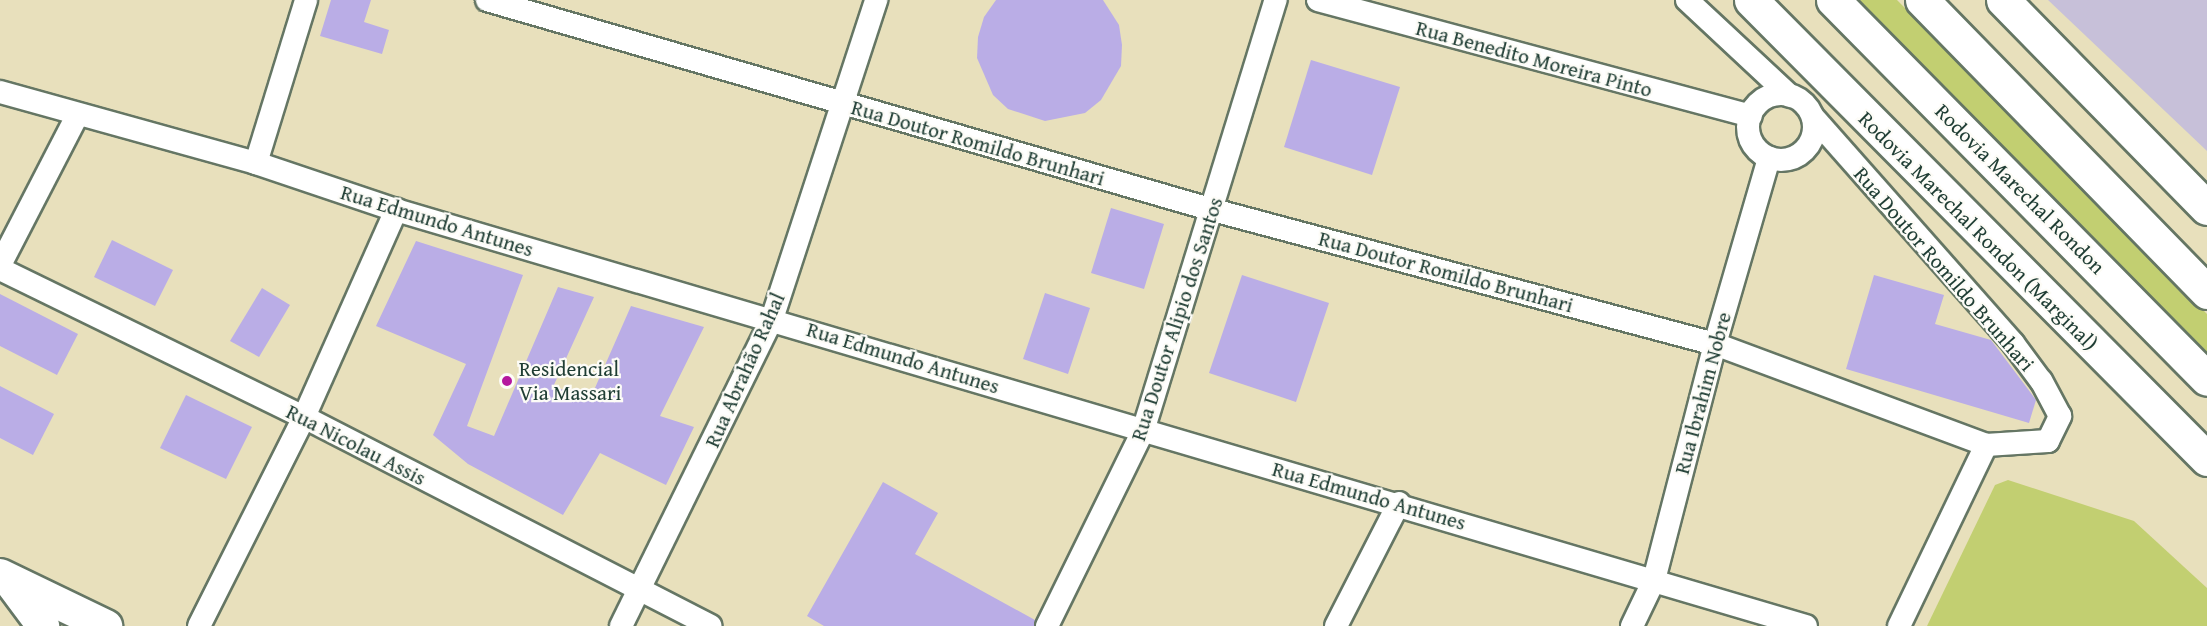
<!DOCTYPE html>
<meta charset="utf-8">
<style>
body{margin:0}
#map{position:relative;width:2207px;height:626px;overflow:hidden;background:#e8e0bc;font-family:"Gentium Book Plus",serif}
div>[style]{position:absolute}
.industrial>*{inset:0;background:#c7c0d9}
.green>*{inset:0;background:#c2cf71}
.building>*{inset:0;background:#baade6}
.roads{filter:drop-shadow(2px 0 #657664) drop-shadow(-2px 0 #657664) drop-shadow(0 2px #657664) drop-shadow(0 -2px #657664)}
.street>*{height:22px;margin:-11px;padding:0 11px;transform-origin:11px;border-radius:11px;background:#fff}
.street>.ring{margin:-11px;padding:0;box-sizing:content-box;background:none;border:22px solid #fff;border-radius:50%}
.secondary>*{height:32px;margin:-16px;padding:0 16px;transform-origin:16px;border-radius:16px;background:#fff}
.highway>*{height:33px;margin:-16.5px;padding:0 16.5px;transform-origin:16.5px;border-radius:16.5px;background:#fff}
.dots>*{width:16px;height:16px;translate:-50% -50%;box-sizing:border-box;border:3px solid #fdfcf7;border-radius:50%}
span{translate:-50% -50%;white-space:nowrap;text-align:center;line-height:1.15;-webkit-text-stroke:4.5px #fdfcf7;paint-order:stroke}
.street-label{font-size:21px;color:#1f3d34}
.poi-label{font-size:21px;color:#1f3d34}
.left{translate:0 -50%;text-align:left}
</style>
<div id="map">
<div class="industrial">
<div style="clip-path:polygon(2048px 0,2207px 0,2207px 151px)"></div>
</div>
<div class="green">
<div style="clip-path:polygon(1854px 0,1897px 0,2207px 314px,2207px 358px)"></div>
<div style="clip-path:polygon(2008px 480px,2134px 521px,2207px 588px,2207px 626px,1927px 626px,1995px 485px)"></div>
</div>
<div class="building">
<div style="clip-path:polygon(331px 0,371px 0,364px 22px,389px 30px,382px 54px,320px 36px)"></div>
<div style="clip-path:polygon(996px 0,1103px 0,1119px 25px,1122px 45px,1121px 66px,1101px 100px,1085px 113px,1045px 121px,1008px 109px,993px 95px,977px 58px,978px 37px,984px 17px)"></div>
<div style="clip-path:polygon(1311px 60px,1400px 87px,1372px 175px,1284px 147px)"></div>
<div style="clip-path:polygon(1111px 208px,1164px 224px,1144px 289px,1091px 273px)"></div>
<div style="clip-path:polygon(112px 240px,173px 270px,155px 306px,94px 277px)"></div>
<div style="clip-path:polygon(416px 241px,523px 275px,467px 426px,494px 436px,558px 287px,594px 297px,553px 387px,591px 397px,631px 306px,704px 327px,660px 416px,694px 427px,666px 485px,600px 453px,563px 515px,468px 464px,433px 435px,466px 364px,376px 326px)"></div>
<div style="clip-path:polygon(1242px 275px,1329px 303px,1296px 402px,1209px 373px)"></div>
<div style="clip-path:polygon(1874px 275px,1944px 295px,1935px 324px,1991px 340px,2036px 400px,2029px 423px,1846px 369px)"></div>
<div style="clip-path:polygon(262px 288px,290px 305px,259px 357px,230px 341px)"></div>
<div style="clip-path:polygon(1045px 293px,1090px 308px,1068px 374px,1023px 359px)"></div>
<div style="clip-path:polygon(0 294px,78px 334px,57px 375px,0 346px)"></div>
<div style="clip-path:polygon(0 386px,54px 414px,33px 455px,0 438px)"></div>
<div style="clip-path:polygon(186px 395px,252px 427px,226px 479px,160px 448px)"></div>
<div style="clip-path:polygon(883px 482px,938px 513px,915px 554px,1035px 620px,1034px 626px,824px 626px,807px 616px)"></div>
</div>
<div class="roads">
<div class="street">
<div style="left:487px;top:0;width:756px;rotate:16.13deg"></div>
<div style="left:1213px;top:210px;width:520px;rotate:14.95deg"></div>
<div style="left:1715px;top:344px;width:289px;rotate:20.4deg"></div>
<div style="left:1986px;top:445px;width:62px;rotate:-3.7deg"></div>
<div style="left:2048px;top:441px;width:28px;rotate:-64deg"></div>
<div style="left:2060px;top:416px;width:40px;rotate:-118deg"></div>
<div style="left:2041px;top:381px;width:47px;rotate:-126.4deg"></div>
<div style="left:2013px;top:343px;width:302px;rotate:-131.5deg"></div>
<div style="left:1318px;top:0;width:448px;rotate:15deg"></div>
<div style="left:1687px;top:0;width:141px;rotate:43deg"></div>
<div style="left:0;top:92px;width:266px;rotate:15.5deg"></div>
<div style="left:256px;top:163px;width:148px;rotate:18.6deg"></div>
<div style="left:396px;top:210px;width:1470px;rotate:16.44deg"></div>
<div class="ring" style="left:1748px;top:94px;width:44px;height:44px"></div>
<div style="left:256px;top:163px;width:170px;rotate:-72.9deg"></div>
<div style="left:0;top:265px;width:168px;rotate:-62.7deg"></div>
<div style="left:0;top:269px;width:338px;rotate:26deg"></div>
<div style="left:304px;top:417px;width:457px;rotate:27.2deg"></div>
<div style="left:199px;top:626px;width:234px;rotate:-63.3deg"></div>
<div style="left:304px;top:417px;width:227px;rotate:-66deg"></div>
<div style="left:621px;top:626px;width:342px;rotate:-63.8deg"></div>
<div style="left:772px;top:319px;width:336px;rotate:-71.9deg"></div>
<div style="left:1047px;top:626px;width:217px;rotate:-63.8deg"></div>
<div style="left:1143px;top:431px;width:451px;rotate:-72.9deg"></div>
<div style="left:1336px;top:626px;width:138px;rotate:-62.9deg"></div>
<div style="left:1632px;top:626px;width:51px;rotate:-64.4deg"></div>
<div style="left:1654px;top:580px;width:244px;rotate:-75.5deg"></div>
<div style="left:1715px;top:344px;width:194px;rotate:-73.8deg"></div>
<div style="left:1899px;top:626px;width:201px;rotate:-64.3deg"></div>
</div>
<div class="secondary">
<div style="left:0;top:575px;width:118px;rotate:25.7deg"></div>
<div style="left:11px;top:583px;width:54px;rotate:53.3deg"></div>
</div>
<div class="highway">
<div style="left:1751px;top:0;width:647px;rotate:45.19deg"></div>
<div style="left:1833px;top:0;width:532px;rotate:45.38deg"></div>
<div style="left:1922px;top:0;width:408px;rotate:45.7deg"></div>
<div style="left:2003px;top:0;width:291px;rotate:45.6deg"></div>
</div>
</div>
<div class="dots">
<div style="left:507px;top:381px;background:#b5179e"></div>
</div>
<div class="street-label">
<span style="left:1534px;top:59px;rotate:15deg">Rua Benedito Moreira Pinto</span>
<span style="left:978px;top:143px;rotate:16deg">Rua Doutor Romildo Brunhari</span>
<span style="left:2020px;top:189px;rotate:45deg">Rodovia Marechal Rondon</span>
<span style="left:437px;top:221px;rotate:17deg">Rua Edmundo Antunes</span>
<span style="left:1978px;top:231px;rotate:45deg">Rodovia Marechal Rondon (Marginal)</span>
<span style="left:1944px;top:269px;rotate:49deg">Rua Doutor Romildo Brunhari</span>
<span style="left:1446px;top:272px;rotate:15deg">Rua Doutor Romildo Brunhari</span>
<span style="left:1177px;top:319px;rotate:-72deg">Rua Doutor Alipio dos Santos</span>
<span style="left:903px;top:358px;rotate:17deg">Rua Edmundo Antunes</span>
<span style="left:745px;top:370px;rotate:-66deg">Rua Abrahão Rahal</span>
<span style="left:1703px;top:393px;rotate:-75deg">Rua Ibrahim Nobre</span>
<span style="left:356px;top:445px;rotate:27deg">Rua Nicolau Assis</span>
<span style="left:1369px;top:496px;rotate:16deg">Rua Edmundo Antunes</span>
</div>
<div class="poi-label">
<span class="left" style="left:519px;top:381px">Residencial<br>Via Massari</span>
</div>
</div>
